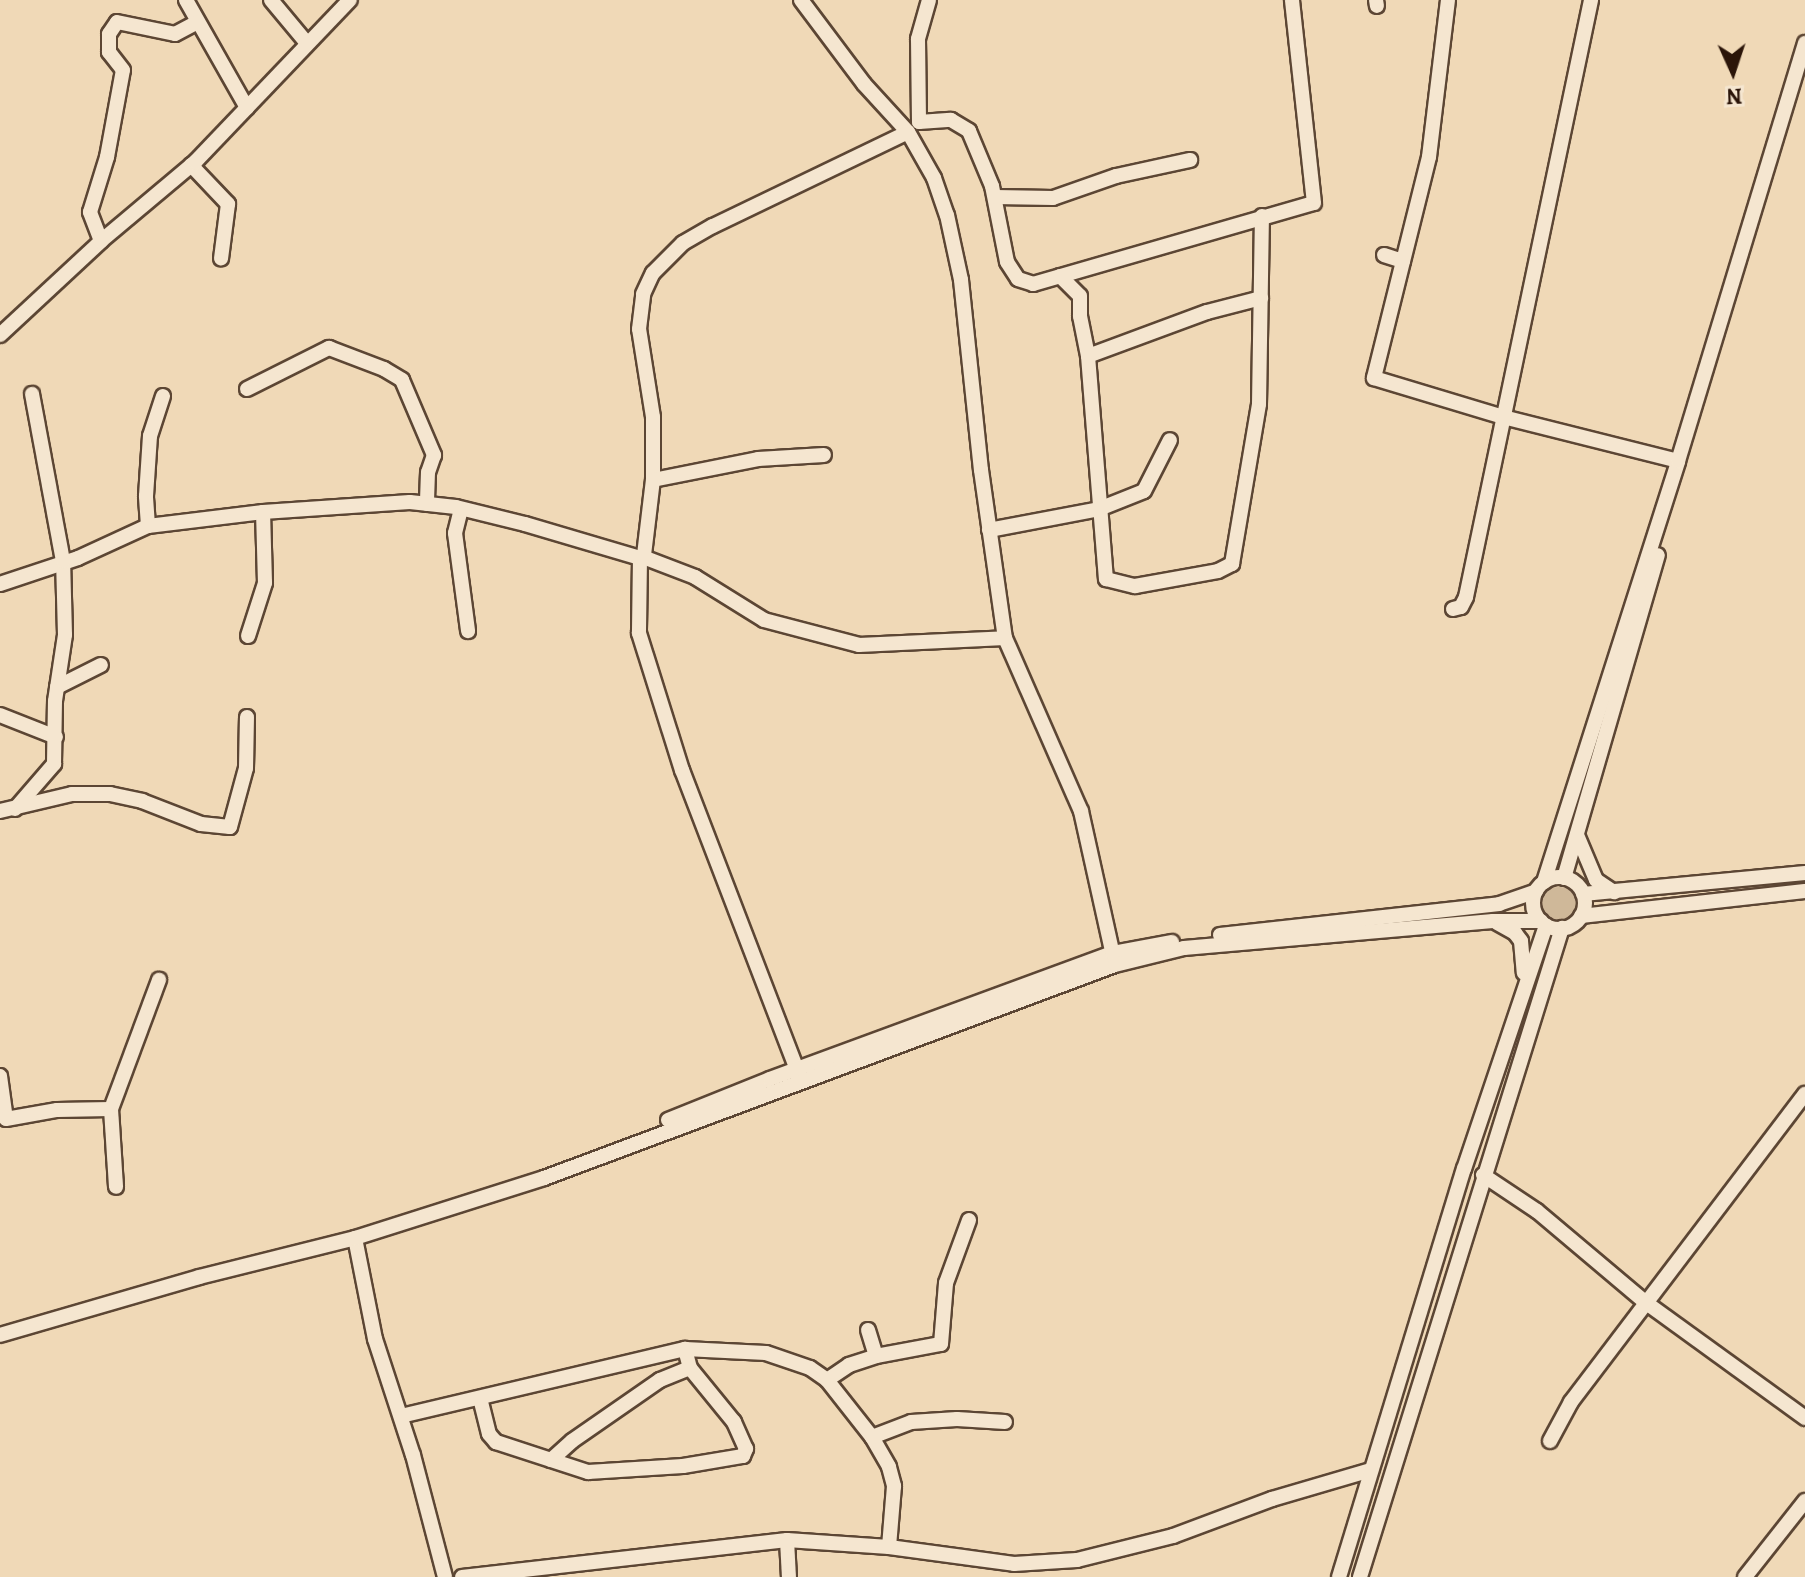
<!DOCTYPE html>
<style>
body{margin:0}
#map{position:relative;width:1805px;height:1577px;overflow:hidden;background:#f0d9b7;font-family:Alegreya,serif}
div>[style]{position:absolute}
.green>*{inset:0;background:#cfb899}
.round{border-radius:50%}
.roads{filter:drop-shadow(2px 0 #5c4634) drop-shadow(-2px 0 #5c4634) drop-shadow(0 2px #5c4634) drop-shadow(0 -2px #5c4634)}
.minor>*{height:14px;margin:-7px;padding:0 7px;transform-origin:7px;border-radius:7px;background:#f5e6d0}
.minor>.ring{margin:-7px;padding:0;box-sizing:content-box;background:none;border:14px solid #f5e6d0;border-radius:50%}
span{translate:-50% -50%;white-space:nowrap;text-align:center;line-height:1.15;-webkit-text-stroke:6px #f5e6d0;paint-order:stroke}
.north{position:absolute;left:1693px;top:32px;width:80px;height:80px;-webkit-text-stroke:6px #f5e6d0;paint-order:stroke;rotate:177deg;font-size:22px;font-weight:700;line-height:32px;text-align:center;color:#2b1509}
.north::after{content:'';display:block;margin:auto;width:28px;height:36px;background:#2b1509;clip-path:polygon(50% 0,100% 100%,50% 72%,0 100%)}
</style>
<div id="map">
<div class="green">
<div class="round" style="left:1542px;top:887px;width:34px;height:34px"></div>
</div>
<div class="roads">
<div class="minor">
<div style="left:186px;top:0;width:124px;rotate:60.5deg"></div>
<div style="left:271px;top:0;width:55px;rotate:50.2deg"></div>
<div style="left:801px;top:0;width:105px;rotate:53.1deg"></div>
<div style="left:864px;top:84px;width:65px;rotate:47.5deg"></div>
<div style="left:908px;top:132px;width:53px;rotate:60.5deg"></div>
<div style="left:934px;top:178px;width:39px;rotate:71deg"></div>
<div style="left:947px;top:215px;width:66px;rotate:77.8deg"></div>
<div style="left:961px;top:280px;width:191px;rotate:84deg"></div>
<div style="left:981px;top:470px;width:170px;rotate:81.9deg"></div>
<div style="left:1005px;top:638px;width:189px;rotate:66.3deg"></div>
<div style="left:1081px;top:811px;width:153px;rotate:77.5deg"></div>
<div style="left:929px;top:0;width:41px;rotate:105.8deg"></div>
<div style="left:918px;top:39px;width:83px;rotate:89.3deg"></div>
<div style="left:919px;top:122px;width:32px;rotate:-4deg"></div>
<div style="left:951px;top:120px;width:21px;rotate:31deg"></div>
<div style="left:969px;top:131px;width:60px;rotate:67.3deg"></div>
<div style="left:992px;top:186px;width:77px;rotate:78.8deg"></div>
<div style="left:1007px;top:262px;width:20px;rotate:57deg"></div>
<div style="left:1018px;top:279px;width:16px;rotate:18deg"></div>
<div style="left:1033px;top:284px;width:292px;rotate:-16.1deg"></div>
<div style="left:1314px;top:203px;width:204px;rotate:-96.2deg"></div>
<div style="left:1376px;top:0;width:6px;rotate:81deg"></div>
<div style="left:1448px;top:0;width:158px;rotate:96.9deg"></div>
<div style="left:1429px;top:157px;width:228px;rotate:104deg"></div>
<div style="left:1374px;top:378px;width:135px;rotate:16.8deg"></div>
<div style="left:1503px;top:417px;width:180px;rotate:14.1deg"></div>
<div style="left:191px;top:165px;width:54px;rotate:46.5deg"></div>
<div style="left:228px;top:204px;width:55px;rotate:97.3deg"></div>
<div style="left:995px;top:197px;width:58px;rotate:1deg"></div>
<div style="left:1053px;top:198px;width:67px;rotate:-19.2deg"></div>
<div style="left:1116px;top:176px;width:76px;rotate:-12.2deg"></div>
<div style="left:101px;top:241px;width:31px;rotate:-111deg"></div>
<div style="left:90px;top:212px;width:58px;rotate:-72.8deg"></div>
<div style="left:107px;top:157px;width:88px;rotate:-79.6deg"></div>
<div style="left:123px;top:70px;width:23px;rotate:-128deg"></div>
<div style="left:109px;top:52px;width:18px;rotate:-90deg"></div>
<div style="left:109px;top:34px;width:14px;rotate:-56deg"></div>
<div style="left:117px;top:22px;width:59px;rotate:11.7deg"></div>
<div style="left:175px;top:34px;width:24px;rotate:-28deg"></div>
<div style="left:1384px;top:255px;width:20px;rotate:18deg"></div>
<div style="left:1060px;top:276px;width:28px;rotate:45deg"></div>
<div style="left:1080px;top:296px;width:20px;rotate:90deg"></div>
<div style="left:1080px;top:316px;width:41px;rotate:78.7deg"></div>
<div style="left:1088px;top:356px;width:224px;rotate:85.4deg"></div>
<div style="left:1106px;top:579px;width:30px;rotate:14deg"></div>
<div style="left:1135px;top:586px;width:84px;rotate:-10.2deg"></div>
<div style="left:1218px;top:571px;width:16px;rotate:-27deg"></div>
<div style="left:1232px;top:564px;width:162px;rotate:-80.4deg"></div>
<div style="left:1259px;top:404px;width:188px;rotate:-89.1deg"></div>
<div style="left:0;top:335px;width:138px;rotate:-42.9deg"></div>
<div style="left:101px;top:241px;width:123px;rotate:-40deg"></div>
<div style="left:195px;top:162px;width:224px;rotate:-46.3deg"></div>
<div style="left:1088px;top:356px;width:127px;rotate:-20.3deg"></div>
<div style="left:1207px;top:312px;width:56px;rotate:-14.5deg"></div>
<div style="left:247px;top:389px;width:92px;rotate:-26.6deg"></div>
<div style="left:329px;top:348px;width:59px;rotate:20.9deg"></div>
<div style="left:384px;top:369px;width:21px;rotate:31deg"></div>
<div style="left:402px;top:380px;width:82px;rotate:66.9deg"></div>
<div style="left:434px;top:455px;width:18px;rotate:109deg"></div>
<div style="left:428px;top:472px;width:32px;rotate:92deg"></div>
<div style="left:653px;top:480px;width:63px;rotate:-90deg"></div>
<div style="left:653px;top:417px;width:89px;rotate:-99deg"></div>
<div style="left:639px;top:329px;width:35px;rotate:-83deg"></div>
<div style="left:643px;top:294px;width:23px;rotate:-65deg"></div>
<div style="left:653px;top:273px;width:42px;rotate:-45deg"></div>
<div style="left:683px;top:243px;width:34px;rotate:-30deg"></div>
<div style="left:713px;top:226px;width:216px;rotate:-25.7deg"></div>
<div style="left:461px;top:509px;width:25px;rotate:104deg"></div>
<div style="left:455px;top:533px;width:99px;rotate:82.4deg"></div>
<div style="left:148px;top:526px;width:30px;rotate:-94deg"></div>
<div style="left:146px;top:496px;width:60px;rotate:-86.2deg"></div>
<div style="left:150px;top:436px;width:42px;rotate:-72deg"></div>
<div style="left:989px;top:530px;width:112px;rotate:-10.8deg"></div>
<div style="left:1099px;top:509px;width:48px;rotate:-21.8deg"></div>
<div style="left:1144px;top:491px;width:57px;rotate:-63deg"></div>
<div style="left:643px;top:557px;width:56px;rotate:21deg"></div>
<div style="left:695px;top:577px;width:81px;rotate:31.9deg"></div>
<div style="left:764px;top:620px;width:98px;rotate:14.7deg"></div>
<div style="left:859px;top:645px;width:146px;rotate:-2.7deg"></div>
<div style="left:640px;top:558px;width:75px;rotate:90.8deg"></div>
<div style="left:639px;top:633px;width:144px;rotate:72.6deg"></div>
<div style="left:682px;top:770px;width:329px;rotate:69deg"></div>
<div style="left:0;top:584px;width:82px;rotate:-18.4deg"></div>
<div style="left:78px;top:558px;width:77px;rotate:-24.6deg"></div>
<div style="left:148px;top:526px;width:116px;rotate:-6.9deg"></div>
<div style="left:263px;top:512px;width:147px;rotate:-3.9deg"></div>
<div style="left:410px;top:502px;width:46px;rotate:6.2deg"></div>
<div style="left:456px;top:507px;width:71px;rotate:13.8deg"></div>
<div style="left:525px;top:524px;width:120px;rotate:16.5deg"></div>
<div style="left:640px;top:558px;width:5px;rotate:-37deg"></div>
<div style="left:644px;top:555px;width:76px;rotate:-83.2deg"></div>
<div style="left:653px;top:480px;width:107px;rotate:-11.3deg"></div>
<div style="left:758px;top:459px;width:66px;rotate:-3.5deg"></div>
<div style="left:1453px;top:609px;width:8px;rotate:-14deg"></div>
<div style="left:1461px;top:607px;width:11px;rotate:-63deg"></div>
<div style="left:1466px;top:597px;width:610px;rotate:-78.17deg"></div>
<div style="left:248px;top:636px;width:56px;rotate:-72.2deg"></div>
<div style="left:265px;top:583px;width:71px;rotate:-91.6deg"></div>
<div style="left:57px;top:687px;width:49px;rotate:-26.6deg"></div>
<div style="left:0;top:715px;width:60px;rotate:21.4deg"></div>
<div style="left:15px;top:809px;width:60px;rotate:-49.1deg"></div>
<div style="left:54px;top:764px;width:63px;rotate:-89.1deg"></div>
<div style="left:55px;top:701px;width:67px;rotate:-81.4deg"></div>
<div style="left:65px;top:635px;width:74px;rotate:-91.5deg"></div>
<div style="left:63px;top:561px;width:170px;rotate:-100.5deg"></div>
<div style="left:0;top:811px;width:74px;rotate:-13.3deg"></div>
<div style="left:72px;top:794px;width:38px"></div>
<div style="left:110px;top:794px;width:33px;rotate:12deg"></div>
<div style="left:142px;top:801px;width:63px;rotate:21.3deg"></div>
<div style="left:201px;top:824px;width:29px;rotate:6deg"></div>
<div style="left:230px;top:827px;width:61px;rotate:-74.8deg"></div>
<div style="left:246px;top:768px;width:51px;rotate:-88.9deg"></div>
<div style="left:1577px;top:835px;width:49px;rotate:67.1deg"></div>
<div style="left:1596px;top:880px;width:22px;rotate:34deg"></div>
<div class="ring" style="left:1533px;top:877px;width:38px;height:38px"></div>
<div style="left:1564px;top:878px;width:336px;rotate:-73.8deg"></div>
<div style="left:1544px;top:882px;width:442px;rotate:-72.3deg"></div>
<div style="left:1678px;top:461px;width:437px;rotate:-73.1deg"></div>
<div style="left:1583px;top:894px;width:223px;rotate:-5.4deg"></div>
<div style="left:1581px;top:916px;width:225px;rotate:-6.4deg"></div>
<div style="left:1497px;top:923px;width:21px;rotate:29deg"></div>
<div style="left:1515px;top:933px;width:10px;rotate:53deg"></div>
<div style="left:1521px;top:941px;width:32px;rotate:85deg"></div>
<div style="left:1220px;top:935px;width:281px;rotate:-6.3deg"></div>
<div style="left:1499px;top:904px;width:39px;rotate:-19deg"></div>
<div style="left:0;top:1076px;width:43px;rotate:82.1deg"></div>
<div style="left:6px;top:1119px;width:52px;rotate:-10deg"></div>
<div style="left:57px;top:1110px;width:54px;rotate:-1.1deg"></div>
<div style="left:111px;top:1109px;width:78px;rotate:86.3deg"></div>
<div style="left:111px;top:1109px;width:138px;rotate:-69.6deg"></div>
<div style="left:668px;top:1120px;width:110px;rotate:-21.9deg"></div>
<div style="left:770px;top:1079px;width:364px;rotate:-20.2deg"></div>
<div style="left:1112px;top:953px;width:61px;rotate:-10.4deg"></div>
<div style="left:1483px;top:1175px;width:65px;rotate:33.7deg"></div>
<div style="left:1537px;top:1211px;width:141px;rotate:40.1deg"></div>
<div style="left:1645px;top:1302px;width:198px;rotate:35.9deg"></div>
<div style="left:355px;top:1238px;width:103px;rotate:78.8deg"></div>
<div style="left:375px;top:1339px;width:122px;rotate:71.9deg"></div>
<div style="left:413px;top:1455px;width:126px;rotate:75.3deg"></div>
<div style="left:868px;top:1330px;width:27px;rotate:73deg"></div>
<div style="left:0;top:1335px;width:207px;rotate:-16.2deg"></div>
<div style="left:199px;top:1277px;width:161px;rotate:-14deg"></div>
<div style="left:355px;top:1238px;width:198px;rotate:-17.6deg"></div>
<div style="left:544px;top:1178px;width:609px;rotate:-20.46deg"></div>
<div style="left:1115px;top:965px;width:71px;rotate:-13.8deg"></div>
<div style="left:1184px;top:948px;width:310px;rotate:-5deg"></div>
<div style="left:1493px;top:921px;width:48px"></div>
<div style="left:827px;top:1380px;width:27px;rotate:-34deg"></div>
<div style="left:849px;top:1365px;width:28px;rotate:-18deg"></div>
<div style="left:876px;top:1356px;width:66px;rotate:-10.5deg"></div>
<div style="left:941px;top:1344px;width:61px;rotate:-85.3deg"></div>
<div style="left:946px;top:1283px;width:67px;rotate:-69.9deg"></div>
<div style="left:480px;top:1398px;width:37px;rotate:76deg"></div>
<div style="left:489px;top:1434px;width:11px;rotate:49deg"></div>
<div style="left:496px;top:1442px;width:97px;rotate:18.1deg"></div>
<div style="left:588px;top:1472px;width:95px;rotate:-3.6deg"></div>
<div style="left:683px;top:1466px;width:61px;rotate:-9.5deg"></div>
<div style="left:743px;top:1456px;width:8px;rotate:-67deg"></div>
<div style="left:746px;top:1449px;width:30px;rotate:-114deg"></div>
<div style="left:734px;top:1422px;width:70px;rotate:-129.2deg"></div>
<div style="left:690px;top:1368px;width:20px;rotate:-105deg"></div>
<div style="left:401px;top:1416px;width:292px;rotate:-13.3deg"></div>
<div style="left:685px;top:1349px;width:81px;rotate:2.8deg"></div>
<div style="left:766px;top:1353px;width:46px;rotate:18.8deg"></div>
<div style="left:810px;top:1368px;width:21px;rotate:35deg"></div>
<div style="left:827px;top:1380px;width:73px;rotate:51.7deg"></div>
<div style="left:872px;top:1437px;width:34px;rotate:60deg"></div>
<div style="left:889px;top:1467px;width:20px;rotate:75deg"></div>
<div style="left:894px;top:1486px;width:61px;rotate:94.7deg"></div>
<div style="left:872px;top:1437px;width:42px;rotate:-21deg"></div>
<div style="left:911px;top:1422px;width:46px;rotate:-3.7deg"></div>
<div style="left:957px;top:1419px;width:48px;rotate:3.6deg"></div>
<div style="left:1550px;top:1441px;width:44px;rotate:-61.7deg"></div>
<div style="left:1571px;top:1402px;width:387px;rotate:-52.8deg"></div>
<div style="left:551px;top:1460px;width:28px;rotate:-42deg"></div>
<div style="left:572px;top:1441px;width:107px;rotate:-34.7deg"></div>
<div style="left:660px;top:1380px;width:32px;rotate:-22deg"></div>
<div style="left:787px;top:1540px;width:37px;rotate:87deg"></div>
<div style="left:462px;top:1577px;width:327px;rotate:-6.5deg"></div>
<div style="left:787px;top:1540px;width:102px;rotate:3.9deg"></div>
<div style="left:889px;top:1547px;width:126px;rotate:7.7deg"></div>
<div style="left:1014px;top:1564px;width:63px;rotate:-3.6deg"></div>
<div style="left:1077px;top:1560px;width:99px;rotate:-14deg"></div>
<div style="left:1173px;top:1536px;width:106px;rotate:-20.5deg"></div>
<div style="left:1272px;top:1499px;width:103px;rotate:-16.3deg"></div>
<div style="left:1339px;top:1577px;width:427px;rotate:-73deg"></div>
<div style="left:1464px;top:1169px;width:257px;rotate:-71.4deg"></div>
<div style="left:1360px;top:1577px;width:680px;rotate:-72.71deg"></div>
<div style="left:1745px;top:1577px;width:97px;rotate:-51.7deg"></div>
</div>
</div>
<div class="north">N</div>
</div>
